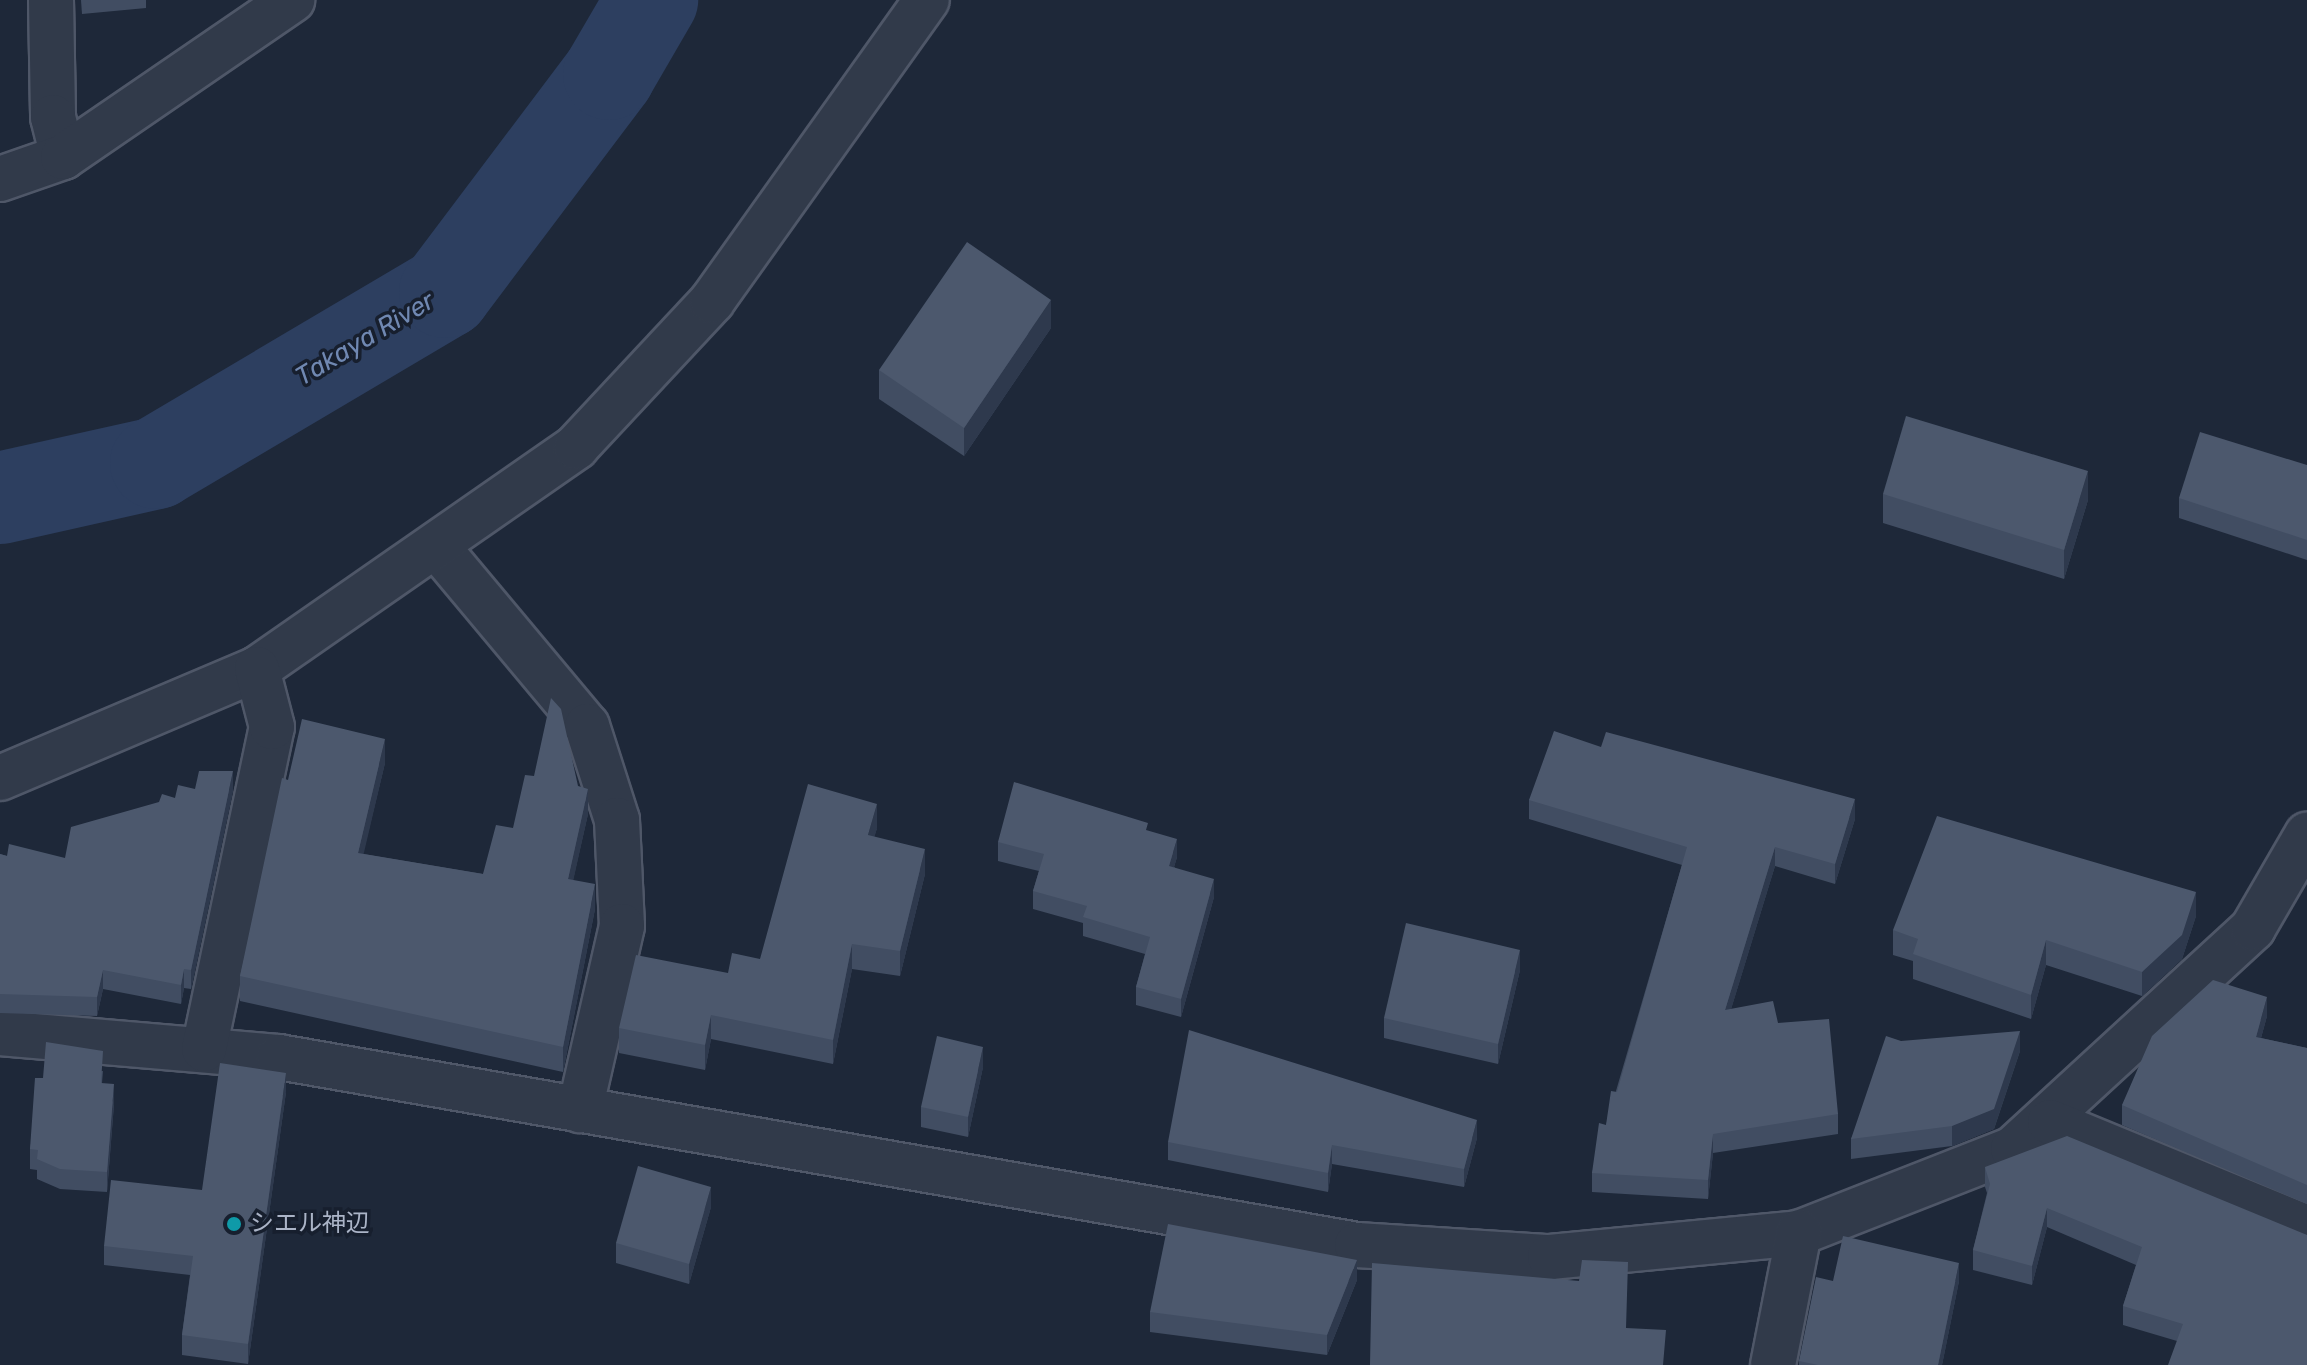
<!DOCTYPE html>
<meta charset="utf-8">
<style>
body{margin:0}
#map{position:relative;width:2307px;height:1365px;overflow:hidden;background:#1e2839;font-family:Rubik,"Noto Sans JP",sans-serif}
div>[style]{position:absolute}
.river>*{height:92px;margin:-46px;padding:0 46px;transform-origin:46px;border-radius:46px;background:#2d3f60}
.roads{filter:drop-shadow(2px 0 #4f5768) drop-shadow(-2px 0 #4f5768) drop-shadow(0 2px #4f5768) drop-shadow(0 -2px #4f5768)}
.minor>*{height:44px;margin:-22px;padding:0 22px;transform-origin:22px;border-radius:22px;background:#313a4a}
.wall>*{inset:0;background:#414d62}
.shaded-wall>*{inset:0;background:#2e394d}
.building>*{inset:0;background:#4c586d}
.dots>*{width:22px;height:22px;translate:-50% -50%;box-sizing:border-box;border:4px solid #171f2e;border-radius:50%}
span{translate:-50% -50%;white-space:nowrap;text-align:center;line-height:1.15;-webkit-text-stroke:7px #171f2e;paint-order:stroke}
.poi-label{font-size:24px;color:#abb4c7}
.left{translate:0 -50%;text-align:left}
.water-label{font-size:26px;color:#7088b2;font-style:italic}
</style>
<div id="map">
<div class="river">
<div style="left:0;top:498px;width:160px;rotate:-12.6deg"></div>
<div style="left:156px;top:463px;width:336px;rotate:-30.6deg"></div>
<div style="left:445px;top:292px;width:273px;rotate:-53deg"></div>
<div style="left:609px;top:74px;width:86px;rotate:-59.8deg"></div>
</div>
<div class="roads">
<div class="minor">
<div style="left:51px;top:0;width:117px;rotate:89deg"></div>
<div style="left:53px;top:117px;width:41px;rotate:76deg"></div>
<div style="left:0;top:179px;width:67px;rotate:-19.2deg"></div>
<div style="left:63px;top:157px;width:278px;rotate:-34.4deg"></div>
<div style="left:438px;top:548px;width:232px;rotate:50.1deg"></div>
<div style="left:587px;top:726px;width:99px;rotate:72.3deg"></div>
<div style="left:617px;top:820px;width:106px;rotate:87.3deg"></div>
<div style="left:622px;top:926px;width:189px;rotate:102.9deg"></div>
<div style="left:0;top:778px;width:279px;rotate:-23deg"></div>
<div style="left:257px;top:669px;width:389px;rotate:-34.8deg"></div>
<div style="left:576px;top:447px;width:200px;rotate:-47deg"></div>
<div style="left:712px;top:301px;width:370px;rotate:-54.5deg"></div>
<div style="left:0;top:1033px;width:280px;rotate:4.9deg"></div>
<div style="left:279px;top:1057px;width:1094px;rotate:9.89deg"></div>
<div style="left:1357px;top:1245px;width:193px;rotate:3.6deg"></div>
<div style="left:1550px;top:1257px;width:250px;rotate:-5.5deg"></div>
<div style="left:1799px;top:1233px;width:230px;rotate:-21.4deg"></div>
<div style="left:2013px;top:1149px;width:326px;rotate:-42.6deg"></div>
<div style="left:2253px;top:928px;width:108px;rotate:-59.9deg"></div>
<div style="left:204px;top:1049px;width:329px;rotate:-78.1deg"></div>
<div style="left:272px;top:727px;width:60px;rotate:-104.5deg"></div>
<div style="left:2050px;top:1122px;width:278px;rotate:22.4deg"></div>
<div style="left:1773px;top:1365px;width:135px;rotate:-78.9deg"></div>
</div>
</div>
<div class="wall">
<div style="clip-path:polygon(81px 0,146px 0,146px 8px,82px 14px)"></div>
<div style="clip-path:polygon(1051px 328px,964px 456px,879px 399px,879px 370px)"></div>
<div style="clip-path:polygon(2307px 465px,2307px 560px,2179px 518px,2179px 498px)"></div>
<div style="clip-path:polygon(1883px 494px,2088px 500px,2064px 579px,1883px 523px)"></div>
<div style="clip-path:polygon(1601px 747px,1855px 819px,1835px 884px,1775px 866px,1731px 1009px,1778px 1023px,1838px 1114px,1838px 1134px,1713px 1153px,1708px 1199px,1592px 1192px,1592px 1173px,1682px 865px,1529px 819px,1529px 800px)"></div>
<div style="clip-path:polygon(385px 763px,363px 854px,483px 874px,513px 828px,578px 786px,588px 814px,573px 880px,595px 909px,563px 1072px,240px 1001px,240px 976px,288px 780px)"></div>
<div style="clip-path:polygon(195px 789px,233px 790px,191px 989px,184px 988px,181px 1004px,103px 989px,97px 1016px,0 1013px,0 854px,7px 856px,65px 858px,175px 798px)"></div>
<div style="clip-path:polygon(877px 828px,874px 837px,925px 874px,900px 976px,852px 969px,833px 1064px,711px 1039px,705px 1070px,619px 1053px,619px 1028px,728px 973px,760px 959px)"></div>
<div style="clip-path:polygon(1148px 831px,1177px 857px,1174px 867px,1214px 897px,1181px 1017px,1136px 1005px,1136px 987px,1145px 954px,1083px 936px,1083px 923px,1033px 909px,1033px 891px,1039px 871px,998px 861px,998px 842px)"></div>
<div style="clip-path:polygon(2196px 916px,2182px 959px,2142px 996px,2046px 965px,2031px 1019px,1913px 979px,1913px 961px,1893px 955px,1893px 930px)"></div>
<div style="clip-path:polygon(1520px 970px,1498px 1064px,1384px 1038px,1384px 1018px)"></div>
<div style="clip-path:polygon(2267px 1016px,2261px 1038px,2307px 1048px,2307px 1204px,2122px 1125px,2122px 1105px)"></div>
<div style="clip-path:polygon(1901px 1041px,2020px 1051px,1994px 1129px,1952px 1146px,1851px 1159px,1851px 1139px)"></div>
<div style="clip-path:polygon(983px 1067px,968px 1137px,921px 1127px,921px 1107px)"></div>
<div style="clip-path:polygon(103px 1071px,102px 1083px,114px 1104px,107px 1192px,60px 1189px,37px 1179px,37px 1170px,30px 1169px,30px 1149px,43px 1078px)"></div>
<div style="clip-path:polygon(286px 1092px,248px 1364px,182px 1355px,182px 1335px,190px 1275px,104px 1265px,104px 1246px,202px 1190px)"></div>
<div style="clip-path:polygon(1477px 1138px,1464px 1187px,1332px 1164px,1328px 1192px,1168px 1160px,1168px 1142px)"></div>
<div style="clip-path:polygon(1985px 1167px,2307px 1235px,2177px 1341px,2123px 1325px,2123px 1306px,2136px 1265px,2047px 1227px,2032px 1285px,1973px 1270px,1973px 1250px,1987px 1193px,1985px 1187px)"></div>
<div style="clip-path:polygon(711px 1207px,689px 1284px,616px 1263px,616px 1243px)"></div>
<div style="clip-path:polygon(1357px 1280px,1327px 1355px,1150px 1332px,1150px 1312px)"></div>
<div style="clip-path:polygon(1833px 1281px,1959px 1281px,1942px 1365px,1799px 1365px,1799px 1361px)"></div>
</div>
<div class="shaded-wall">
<div style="clip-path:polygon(1051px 300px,1051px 328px,964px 456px,964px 428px)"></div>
<div style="clip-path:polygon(2088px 471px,2088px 500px,2064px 579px,2064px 550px)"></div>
<div style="clip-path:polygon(385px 739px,385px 763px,358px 878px,358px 853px)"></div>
<div style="clip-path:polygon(233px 771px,233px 790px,191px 989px,191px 970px)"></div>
<div style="clip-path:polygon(588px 789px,588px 814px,568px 904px,568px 879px)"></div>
<div style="clip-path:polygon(1855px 799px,1855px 819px,1835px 884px,1835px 864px)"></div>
<div style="clip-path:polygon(877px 804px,877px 828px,868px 860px,868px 835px)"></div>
<div style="clip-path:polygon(1177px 839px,1177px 857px,1169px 884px,1169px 866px)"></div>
<div style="clip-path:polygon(1775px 847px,1775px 866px,1725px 1029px,1725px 1010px)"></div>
<div style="clip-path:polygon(925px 849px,925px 874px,900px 976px,900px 951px)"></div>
<div style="clip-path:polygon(1214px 879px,1214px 897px,1181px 1017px,1181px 999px)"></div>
<div style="clip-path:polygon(595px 884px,595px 909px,563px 1072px,563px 1047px)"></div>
<div style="clip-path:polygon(2196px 892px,2196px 916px,2182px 959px,2142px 996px,2142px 972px)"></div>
<div style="clip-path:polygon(2046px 940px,2046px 965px,2031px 1019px,2031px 995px)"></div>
<div style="clip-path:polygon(852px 944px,852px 969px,833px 1064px,833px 1040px)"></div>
<div style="clip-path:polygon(1520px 950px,1520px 970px,1498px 1064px,1498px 1044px)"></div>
<div style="clip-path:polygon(184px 969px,184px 988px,181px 1004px,181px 985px)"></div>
<div style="clip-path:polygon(103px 970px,103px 989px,97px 1016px,97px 997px)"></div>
<div style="clip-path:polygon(2267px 997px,2267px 1016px,2256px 1056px,2256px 1037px)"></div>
<div style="clip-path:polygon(711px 1015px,711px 1039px,705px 1070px,705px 1045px)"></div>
<div style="clip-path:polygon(2020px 1031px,2020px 1051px,1994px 1129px,1952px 1146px,1952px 1126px)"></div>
<div style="clip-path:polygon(983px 1047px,983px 1067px,968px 1137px,968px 1117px)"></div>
<div style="clip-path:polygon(286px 1073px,286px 1092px,248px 1364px,248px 1344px)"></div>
<div style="clip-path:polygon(114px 1084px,114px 1104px,107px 1192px,107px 1172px)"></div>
<div style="clip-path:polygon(1477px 1120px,1477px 1138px,1464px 1187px,1464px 1169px)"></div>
<div style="clip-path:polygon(1713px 1134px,1713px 1153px,1708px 1199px,1708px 1180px)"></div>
<div style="clip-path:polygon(1332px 1145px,1332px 1164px,1328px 1192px,1328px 1173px)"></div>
<div style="clip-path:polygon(711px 1187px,711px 1207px,689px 1284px,689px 1264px)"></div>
<div style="clip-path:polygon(2047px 1208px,2047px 1227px,2032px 1285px,2032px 1266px)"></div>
<div style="clip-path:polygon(1357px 1260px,1357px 1280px,1327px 1355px,1327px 1335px)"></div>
<div style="clip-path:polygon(1959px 1263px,1959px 1281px,1942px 1365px,1938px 1365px)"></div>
</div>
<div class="building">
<div style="clip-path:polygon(967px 242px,1051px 300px,964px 428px,879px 370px)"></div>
<div style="clip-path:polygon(1906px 416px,2088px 471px,2064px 550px,1883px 494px)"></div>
<div style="clip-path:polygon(2200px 432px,2307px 465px,2307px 540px,2179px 498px)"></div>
<div style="clip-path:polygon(551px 698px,561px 709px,578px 786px,588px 789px,568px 879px,595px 884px,563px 1047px,240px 976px,282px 778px,288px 780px,302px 719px,385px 739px,358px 853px,483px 874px,496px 825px,513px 828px,525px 775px,534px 776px)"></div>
<div style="clip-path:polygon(1554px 731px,1601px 747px,1606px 732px,1855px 799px,1835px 864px,1775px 847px,1725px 1010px,1773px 1001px,1778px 1023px,1829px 1019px,1838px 1114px,1713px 1134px,1708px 1180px,1592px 1173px,1599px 1123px,1606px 1125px,1611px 1091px,1617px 1092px,1687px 847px,1529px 800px)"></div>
<div style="clip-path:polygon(199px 771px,233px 771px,191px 970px,184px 969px,181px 985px,103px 970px,97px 997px,0 994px,0 854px,7px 856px,9px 844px,65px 858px,71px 827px,159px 802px,162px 794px,175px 798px,178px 785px,195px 789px)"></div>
<div style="clip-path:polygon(1014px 782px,1148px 823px,1146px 830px,1177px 839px,1169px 866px,1214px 879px,1181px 999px,1136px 987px,1150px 937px,1083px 917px,1087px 906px,1033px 891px,1044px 854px,998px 842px)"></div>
<div style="clip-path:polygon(808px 784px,877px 804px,868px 835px,925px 849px,900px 951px,852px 944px,833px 1040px,711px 1015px,705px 1045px,619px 1028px,636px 955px,728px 973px,732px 953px,760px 959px)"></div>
<div style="clip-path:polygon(1937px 816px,2196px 892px,2182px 935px,2142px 972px,2046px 940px,2031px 995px,1913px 954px,1918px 939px,1893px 930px)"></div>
<div style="clip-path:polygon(1406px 923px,1520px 950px,1498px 1044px,1384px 1018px)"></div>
<div style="clip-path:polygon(2213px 980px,2267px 997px,2256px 1037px,2307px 1048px,2307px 1185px,2122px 1105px,2152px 1036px)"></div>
<div style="clip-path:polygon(1189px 1030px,1477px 1120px,1464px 1169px,1332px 1145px,1328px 1173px,1168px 1142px)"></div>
<div style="clip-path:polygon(2020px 1031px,1994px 1109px,1952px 1126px,1851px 1139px,1886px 1036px,1901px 1041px)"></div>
<div style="clip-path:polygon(937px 1036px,983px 1047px,968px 1117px,921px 1107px)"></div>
<div style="clip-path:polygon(46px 1042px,103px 1051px,101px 1083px,114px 1084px,107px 1172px,60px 1169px,37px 1159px,38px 1150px,30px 1149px,35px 1078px,43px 1078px)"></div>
<div style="clip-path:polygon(220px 1063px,286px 1073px,248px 1344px,182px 1335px,193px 1256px,104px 1246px,111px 1180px,202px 1190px)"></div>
<div style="clip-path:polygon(2067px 1136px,2307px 1235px,2307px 1365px,2168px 1365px,2183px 1324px,2123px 1306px,2142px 1247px,2047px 1208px,2032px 1266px,1973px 1250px,1990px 1184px,1985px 1167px)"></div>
<div style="clip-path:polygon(638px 1166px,711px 1187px,689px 1264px,616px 1243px)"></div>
<div style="clip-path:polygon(1168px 1224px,1357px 1260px,1327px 1335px,1150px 1312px)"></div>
<div style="clip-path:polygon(1843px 1236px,1959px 1263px,1938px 1365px,1818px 1365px,1799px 1361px,1816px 1277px,1833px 1281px)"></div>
<div style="clip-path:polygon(1582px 1260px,1628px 1262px,1626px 1328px,1666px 1330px,1663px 1365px,1370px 1365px,1372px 1263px,1579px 1281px)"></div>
</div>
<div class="dots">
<div style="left:234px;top:1224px;background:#0f9aa8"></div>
</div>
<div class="poi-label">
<span class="left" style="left:250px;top:1224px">シエル神辺</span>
</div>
<div class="water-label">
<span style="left:365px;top:339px;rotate:-31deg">Takaya River</span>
</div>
</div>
